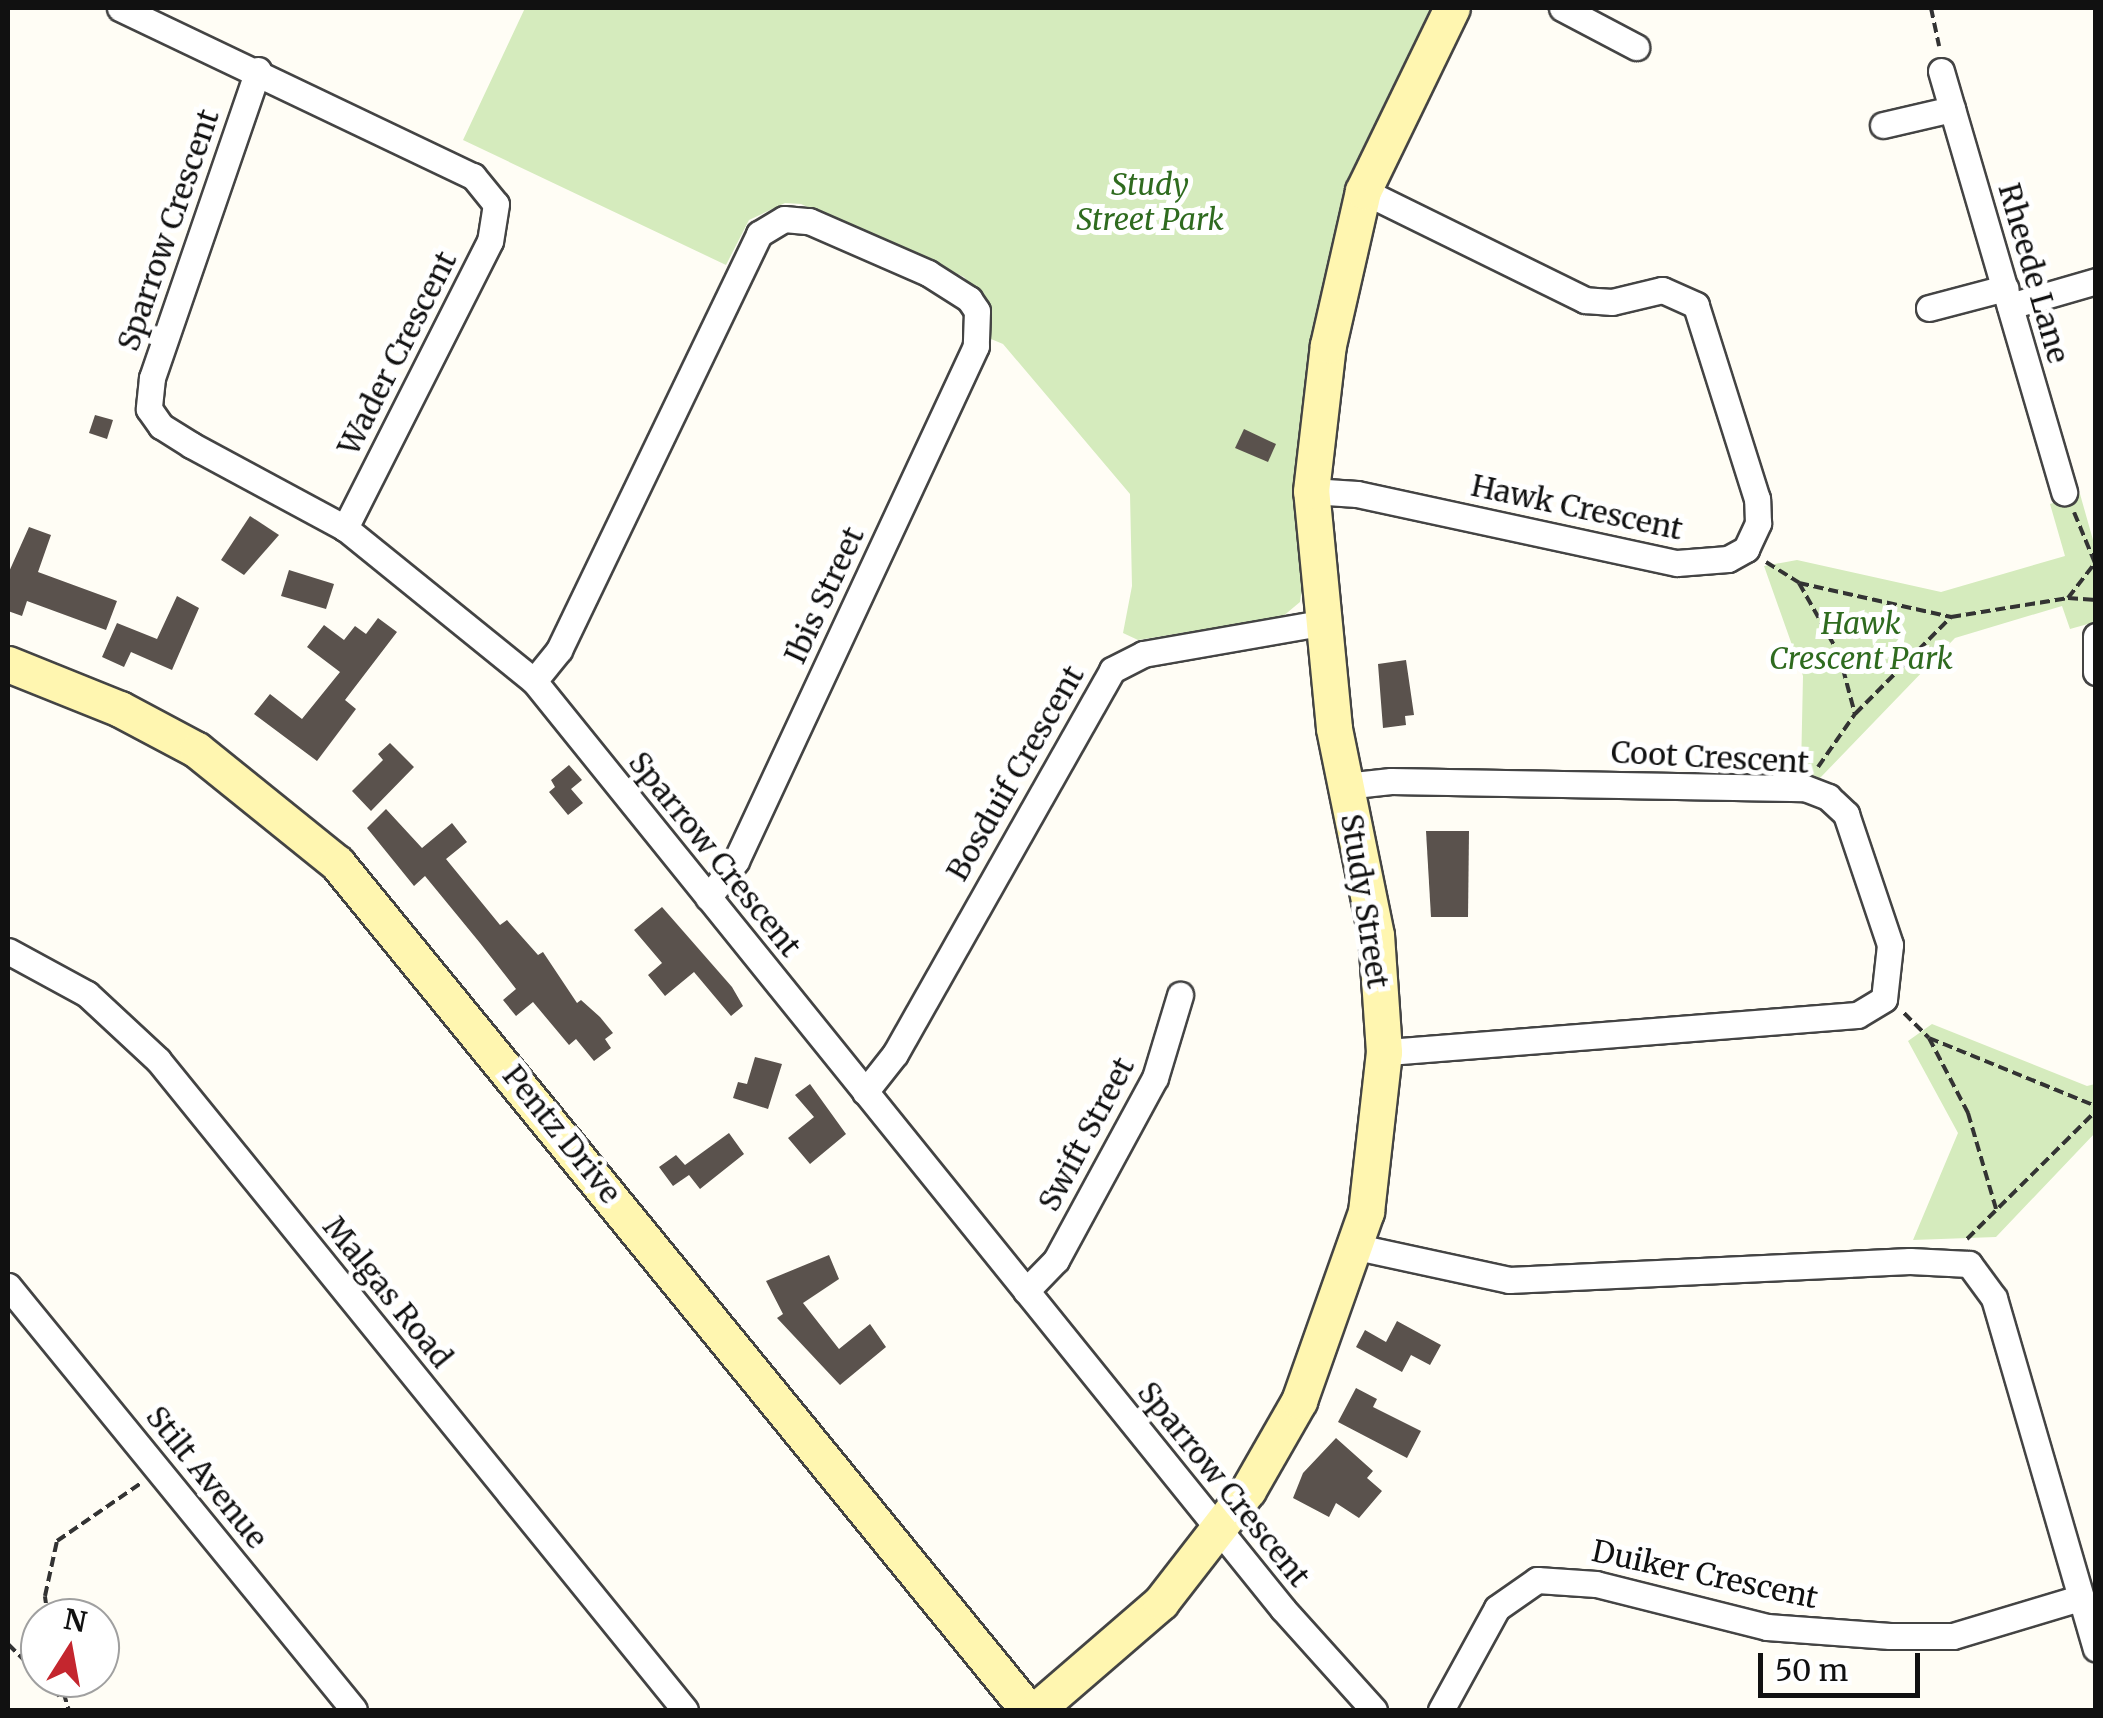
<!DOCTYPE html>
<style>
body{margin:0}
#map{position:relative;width:2103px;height:1718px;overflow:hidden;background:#fffdf5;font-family:Merriweather,serif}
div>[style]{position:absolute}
.green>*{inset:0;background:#d5ebbd}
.building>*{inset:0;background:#5a524d}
.path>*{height:4px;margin-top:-2px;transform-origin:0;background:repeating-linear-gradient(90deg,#333 0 10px,transparent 0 15px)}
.roads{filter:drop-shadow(2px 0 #444) drop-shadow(-2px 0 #444) drop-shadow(0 2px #444) drop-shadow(0 -2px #444)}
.street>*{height:25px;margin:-12.5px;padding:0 12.5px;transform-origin:12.5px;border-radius:12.5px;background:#fff}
.secondary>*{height:35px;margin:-17.5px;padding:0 17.5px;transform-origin:17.5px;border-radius:17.5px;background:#fff6b0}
span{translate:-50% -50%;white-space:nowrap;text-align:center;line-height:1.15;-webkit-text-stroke:10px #fff;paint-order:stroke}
.park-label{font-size:30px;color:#2f6b1f;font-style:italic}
.street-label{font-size:30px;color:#111}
.frame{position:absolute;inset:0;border:10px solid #111;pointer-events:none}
.north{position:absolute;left:20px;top:1598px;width:100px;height:100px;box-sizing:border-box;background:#fff;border:2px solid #a0a0a0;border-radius:50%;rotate:11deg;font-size:28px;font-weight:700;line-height:40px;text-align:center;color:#111}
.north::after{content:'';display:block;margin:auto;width:35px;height:45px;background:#c4262e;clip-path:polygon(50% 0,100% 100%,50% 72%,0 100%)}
.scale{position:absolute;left:1758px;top:1653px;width:162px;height:45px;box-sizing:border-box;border:5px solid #111;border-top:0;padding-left:12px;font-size:30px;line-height:35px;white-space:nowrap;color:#111;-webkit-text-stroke:8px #fff;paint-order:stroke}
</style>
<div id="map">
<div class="green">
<div style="clip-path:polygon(525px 8px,1438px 8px,1375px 129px,1300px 602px,1282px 617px,1138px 640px,1123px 633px,1132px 586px,1130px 494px,1003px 344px,991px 339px,990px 310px,964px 277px,801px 204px,785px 203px,749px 220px,726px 265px,463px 140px)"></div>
<div style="clip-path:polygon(2080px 494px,2095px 547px,2095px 622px,2070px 629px,2062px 606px,1955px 638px,1820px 778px,1801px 770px,1803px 676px,1764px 566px,1797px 560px,1941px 592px,2065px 556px,2050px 504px)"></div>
<div style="clip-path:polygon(1932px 1024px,2087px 1086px,2095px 1084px,2095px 1133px,1996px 1237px,1913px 1240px,1958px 1133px,1908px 1041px)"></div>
</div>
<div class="building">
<div style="clip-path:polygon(95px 415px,113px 420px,107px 439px,89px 433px)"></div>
<div style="clip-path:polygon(1244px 429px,1276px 444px,1268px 462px,1235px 448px)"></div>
<div style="clip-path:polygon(250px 516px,279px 535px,244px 575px,221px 560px)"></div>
<div style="clip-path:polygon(29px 527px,51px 535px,38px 572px,117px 601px,106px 630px,27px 601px,22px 616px,8px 611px,8px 574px)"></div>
<div style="clip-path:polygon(289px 570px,334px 584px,326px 609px,281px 596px)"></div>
<div style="clip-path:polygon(177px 596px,199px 608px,172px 670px,131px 652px,124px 667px,102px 657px,117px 623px,157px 639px)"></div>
<div style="clip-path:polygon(378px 618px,397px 632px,345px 700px,356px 709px,317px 761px,254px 714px,270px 694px,302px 719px,340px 672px,307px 647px,324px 625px,344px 640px,355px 626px,366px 634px)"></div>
<div style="clip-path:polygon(1406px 660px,1414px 715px,1405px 716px,1406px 725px,1383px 728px,1378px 664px)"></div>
<div style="clip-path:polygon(390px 743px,414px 767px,371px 811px,352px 791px,383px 760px,378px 754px)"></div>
<div style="clip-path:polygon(569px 765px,582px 780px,571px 789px,583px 803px,568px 815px,549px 792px,555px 787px,551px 780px)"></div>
<div style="clip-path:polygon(386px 809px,422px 848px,452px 823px,467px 842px,446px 859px,500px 925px,507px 920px,538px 955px,543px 952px,577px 1003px,581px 1000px,600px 1017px,613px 1033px,605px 1039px,611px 1048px,594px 1061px,576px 1039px,569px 1045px,533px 1002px,516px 1016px,503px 1000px,516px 989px,480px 943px,425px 876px,414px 886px,367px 828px)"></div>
<div style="clip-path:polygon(1426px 831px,1469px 831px,1468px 917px,1431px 917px)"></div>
<div style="clip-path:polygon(662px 907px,732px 987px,743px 1006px,731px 1016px,694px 972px,665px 996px,648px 975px,662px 963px,634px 930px)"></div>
<div style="clip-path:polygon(755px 1057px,782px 1064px,768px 1109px,733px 1098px,738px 1082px,747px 1084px)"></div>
<div style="clip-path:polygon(810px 1084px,846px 1134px,810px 1164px,788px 1138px,814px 1117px,795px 1095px)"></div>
<div style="clip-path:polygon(729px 1133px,744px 1154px,700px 1189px,689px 1175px,673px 1186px,659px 1167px,676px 1155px,685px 1165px)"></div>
<div style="clip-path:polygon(829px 1255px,839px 1279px,803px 1303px,839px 1349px,870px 1324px,886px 1347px,840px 1385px,777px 1318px,783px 1314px,766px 1281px)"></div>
<div style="clip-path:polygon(1397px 1321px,1441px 1345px,1430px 1365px,1411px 1355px,1402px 1372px,1356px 1347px,1365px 1330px,1386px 1342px)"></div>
<div style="clip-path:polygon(1356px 1388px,1377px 1399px,1373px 1407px,1421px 1431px,1407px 1458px,1338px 1422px)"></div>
<div style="clip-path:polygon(1336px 1438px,1373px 1471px,1367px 1478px,1382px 1491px,1359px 1518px,1336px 1503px,1329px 1517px,1293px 1498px,1303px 1473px)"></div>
</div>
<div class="path">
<div style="left:1931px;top:8px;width:39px;rotate:78deg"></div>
<div style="left:1766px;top:562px;width:39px;rotate:32deg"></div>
<div style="left:1799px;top:583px;width:156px;rotate:12.6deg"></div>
<div style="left:1799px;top:583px;width:81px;rotate:60.6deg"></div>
<div style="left:1839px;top:654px;width:62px;rotate:75.1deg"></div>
<div style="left:2068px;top:598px;width:44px;rotate:-52.4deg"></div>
<div style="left:2095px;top:563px;width:55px;rotate:-112.4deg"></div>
<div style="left:1818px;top:767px;width:65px;rotate:-55.1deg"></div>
<div style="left:1855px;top:714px;width:136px;rotate:-45.3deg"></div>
<div style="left:1951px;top:617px;width:119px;rotate:-9.2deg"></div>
<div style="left:2068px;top:598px;width:28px;rotate:4deg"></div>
<div style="left:1904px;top:1013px;width:35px;rotate:45deg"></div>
<div style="left:1929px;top:1038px;width:85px;rotate:62.5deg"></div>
<div style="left:1968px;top:1113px;width:100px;rotate:73.7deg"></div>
<div style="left:1929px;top:1038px;width:180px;rotate:22.2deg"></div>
<div style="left:1967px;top:1239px;width:182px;rotate:-44.8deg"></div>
<div style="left:48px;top:1618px;width:22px;rotate:-98deg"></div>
<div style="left:45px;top:1596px;width:56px;rotate:-77.7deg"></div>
<div style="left:57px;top:1541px;width:102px;rotate:-34.6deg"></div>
<div style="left:8px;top:1644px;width:45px;rotate:45deg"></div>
<div style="left:42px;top:1678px;width:30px;rotate:46deg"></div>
<div style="left:59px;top:1678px;width:34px;rotate:73deg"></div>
</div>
<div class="roads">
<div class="street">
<div style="left:120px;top:8px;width:391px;rotate:25.5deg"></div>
<div style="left:473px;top:176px;width:36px;rotate:51deg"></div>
<div style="left:496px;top:204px;width:37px;rotate:99deg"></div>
<div style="left:490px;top:241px;width:322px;rotate:116.8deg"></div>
<div style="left:1562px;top:8px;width:84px;rotate:27.8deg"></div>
<div style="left:258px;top:70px;width:326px;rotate:109deg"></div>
<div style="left:152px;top:378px;width:31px;rotate:96deg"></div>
<div style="left:149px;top:409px;width:21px;rotate:55deg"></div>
<div style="left:161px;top:426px;width:36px;rotate:32deg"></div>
<div style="left:191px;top:445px;width:175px;rotate:28.3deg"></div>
<div style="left:345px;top:528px;width:243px;rotate:39deg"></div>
<div style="left:534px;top:681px;width:1193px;rotate:51.09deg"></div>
<div style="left:1283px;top:1609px;width:136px;rotate:48deg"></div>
<div style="left:1941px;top:71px;width:439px;rotate:73.7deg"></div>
<div style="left:1883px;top:125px;width:71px;rotate:-13.1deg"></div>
<div style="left:2010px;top:306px;width:90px;rotate:-16.2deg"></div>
<div style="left:1929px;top:308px;width:79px;rotate:-14.7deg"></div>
<div style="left:1311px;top:491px;width:46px;rotate:3.7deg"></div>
<div style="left:1357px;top:494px;width:327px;rotate:12.2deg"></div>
<div style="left:1677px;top:563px;width:51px;rotate:-4.5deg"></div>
<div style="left:1728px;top:559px;width:21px;rotate:-29deg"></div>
<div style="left:1746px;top:549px;width:29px;rotate:-65deg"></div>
<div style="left:1758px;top:523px;width:24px;rotate:-92deg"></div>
<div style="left:1757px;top:499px;width:203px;rotate:-107.5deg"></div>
<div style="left:1696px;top:305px;width:37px;rotate:-156deg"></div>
<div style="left:1662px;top:290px;width:51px;rotate:166.5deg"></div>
<div style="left:1612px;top:302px;width:27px;rotate:-176deg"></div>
<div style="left:1585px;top:300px;width:247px;rotate:-153.8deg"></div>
<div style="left:2096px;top:636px;width:36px;rotate:90deg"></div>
<div style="left:534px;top:681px;width:40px;rotate:-51deg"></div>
<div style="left:559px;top:650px;width:462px;rotate:-64.3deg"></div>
<div style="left:759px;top:234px;width:29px;rotate:-31deg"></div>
<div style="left:784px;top:219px;width:25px;rotate:5deg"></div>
<div style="left:809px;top:221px;width:130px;rotate:23.6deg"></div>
<div style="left:928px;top:273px;width:49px;rotate:32.4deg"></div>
<div style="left:969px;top:299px;width:14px;rotate:56deg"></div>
<div style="left:977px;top:311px;width:35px;rotate:92deg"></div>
<div style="left:976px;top:346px;width:568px;rotate:114.99deg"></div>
<div style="left:736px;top:861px;width:46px;rotate:127.1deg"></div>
<div style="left:1345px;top:786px;width:46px;rotate:-6.2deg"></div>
<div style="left:1391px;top:781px;width:414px;rotate:1deg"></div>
<div style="left:1805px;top:788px;width:25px;rotate:21deg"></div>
<div style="left:1828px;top:797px;width:25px;rotate:43deg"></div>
<div style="left:1846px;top:814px;width:138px;rotate:71.4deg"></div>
<div style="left:1890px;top:945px;width:54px;rotate:96.3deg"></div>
<div style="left:1884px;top:999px;width:31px;rotate:149deg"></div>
<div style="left:1857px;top:1015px;width:474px;rotate:175.5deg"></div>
<div style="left:8px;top:951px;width:90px;rotate:28.6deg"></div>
<div style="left:87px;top:994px;width:97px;rotate:42.9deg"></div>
<div style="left:158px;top:1060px;width:837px;rotate:50.97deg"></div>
<div style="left:865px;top:1092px;width:48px;rotate:-51.7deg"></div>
<div style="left:895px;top:1054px;width:441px;rotate:-60.5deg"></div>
<div style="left:1112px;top:670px;width:35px;rotate:-27deg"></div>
<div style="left:1143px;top:654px;width:180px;rotate:-9.9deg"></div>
<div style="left:1357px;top:1247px;width:156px;rotate:12.2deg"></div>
<div style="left:1509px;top:1280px;width:401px;rotate:-2.7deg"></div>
<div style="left:1910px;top:1261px;width:59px;rotate:2.9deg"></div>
<div style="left:1969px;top:1264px;width:42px;rotate:53.7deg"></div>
<div style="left:1994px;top:1298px;width:365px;rotate:73.8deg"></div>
<div style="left:8px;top:1286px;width:547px;rotate:50.78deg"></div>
<div style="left:1026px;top:1291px;width:43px;rotate:-45.9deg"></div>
<div style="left:1056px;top:1260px;width:207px;rotate:-61.5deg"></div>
<div style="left:1155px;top:1078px;width:87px;rotate:-73.2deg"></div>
<div style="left:1441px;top:1710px;width:116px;rotate:-61.2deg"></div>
<div style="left:1497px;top:1608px;width:49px;rotate:-35deg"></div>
<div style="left:1537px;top:1580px;width:59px;rotate:3.9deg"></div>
<div style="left:1596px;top:1584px;width:176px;rotate:14.1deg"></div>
<div style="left:1767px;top:1627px;width:123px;rotate:4.2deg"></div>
<div style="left:1890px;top:1636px;width:63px"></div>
<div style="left:1953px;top:1636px;width:133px;rotate:-16.7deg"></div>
</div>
<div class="secondary">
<div style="left:8px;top:664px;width:121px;rotate:21.9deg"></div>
<div style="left:120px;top:709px;width:87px;rotate:28deg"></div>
<div style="left:197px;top:750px;width:180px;rotate:38.9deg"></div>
<div style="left:337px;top:863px;width:1093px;rotate:50.79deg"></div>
<div style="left:1036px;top:1710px;width:165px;rotate:-40.8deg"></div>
<div style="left:1161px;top:1602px;width:142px;rotate:-52.2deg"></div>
<div style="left:1248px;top:1490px;width:103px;rotate:-60.2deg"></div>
<div style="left:1299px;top:1401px;width:201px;rotate:-70.5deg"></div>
<div style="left:1366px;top:1212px;width:161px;rotate:-83.6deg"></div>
<div style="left:1384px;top:1052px;width:117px;rotate:-93.9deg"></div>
<div style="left:1376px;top:935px;width:211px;rotate:-101.5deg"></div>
<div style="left:1334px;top:728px;width:238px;rotate:-95.5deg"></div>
<div style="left:1311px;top:491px;width:147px;rotate:-83.4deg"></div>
<div style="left:1328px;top:345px;width:158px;rotate:-77.2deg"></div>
<div style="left:1363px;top:191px;width:203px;rotate:-64.1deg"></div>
</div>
</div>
<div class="park-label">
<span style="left:1150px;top:201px">Study<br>Street Park</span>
<span style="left:1861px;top:640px">Hawk<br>Crescent Park</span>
</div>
<div class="street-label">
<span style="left:168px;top:230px;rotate:-71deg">Sparrow Crescent</span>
<span style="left:2034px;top:273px;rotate:74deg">Rheede Lane</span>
<span style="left:397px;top:353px;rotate:-63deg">Wader Crescent</span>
<span style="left:1577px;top:507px;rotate:12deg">Hawk Crescent</span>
<span style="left:824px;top:595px;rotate:-65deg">Ibis Street</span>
<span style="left:1710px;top:757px;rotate:3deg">Coot Crescent</span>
<span style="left:1015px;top:773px;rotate:-60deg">Bosduif Crescent</span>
<span style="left:715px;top:854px;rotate:51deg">Sparrow Crescent</span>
<span style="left:1365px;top:901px;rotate:81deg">Study Street</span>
<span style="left:562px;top:1134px;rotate:51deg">Pentz Drive</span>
<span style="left:1086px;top:1134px;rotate:-62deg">Swift Street</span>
<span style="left:388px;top:1292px;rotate:51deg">Malgas Road</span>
<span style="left:207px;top:1477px;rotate:51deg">Stilt Avenue</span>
<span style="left:1224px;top:1484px;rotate:51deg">Sparrow Crescent</span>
<span style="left:1705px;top:1574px;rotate:12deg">Duiker Crescent</span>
</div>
<div class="frame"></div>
<div class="north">N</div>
<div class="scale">50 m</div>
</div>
